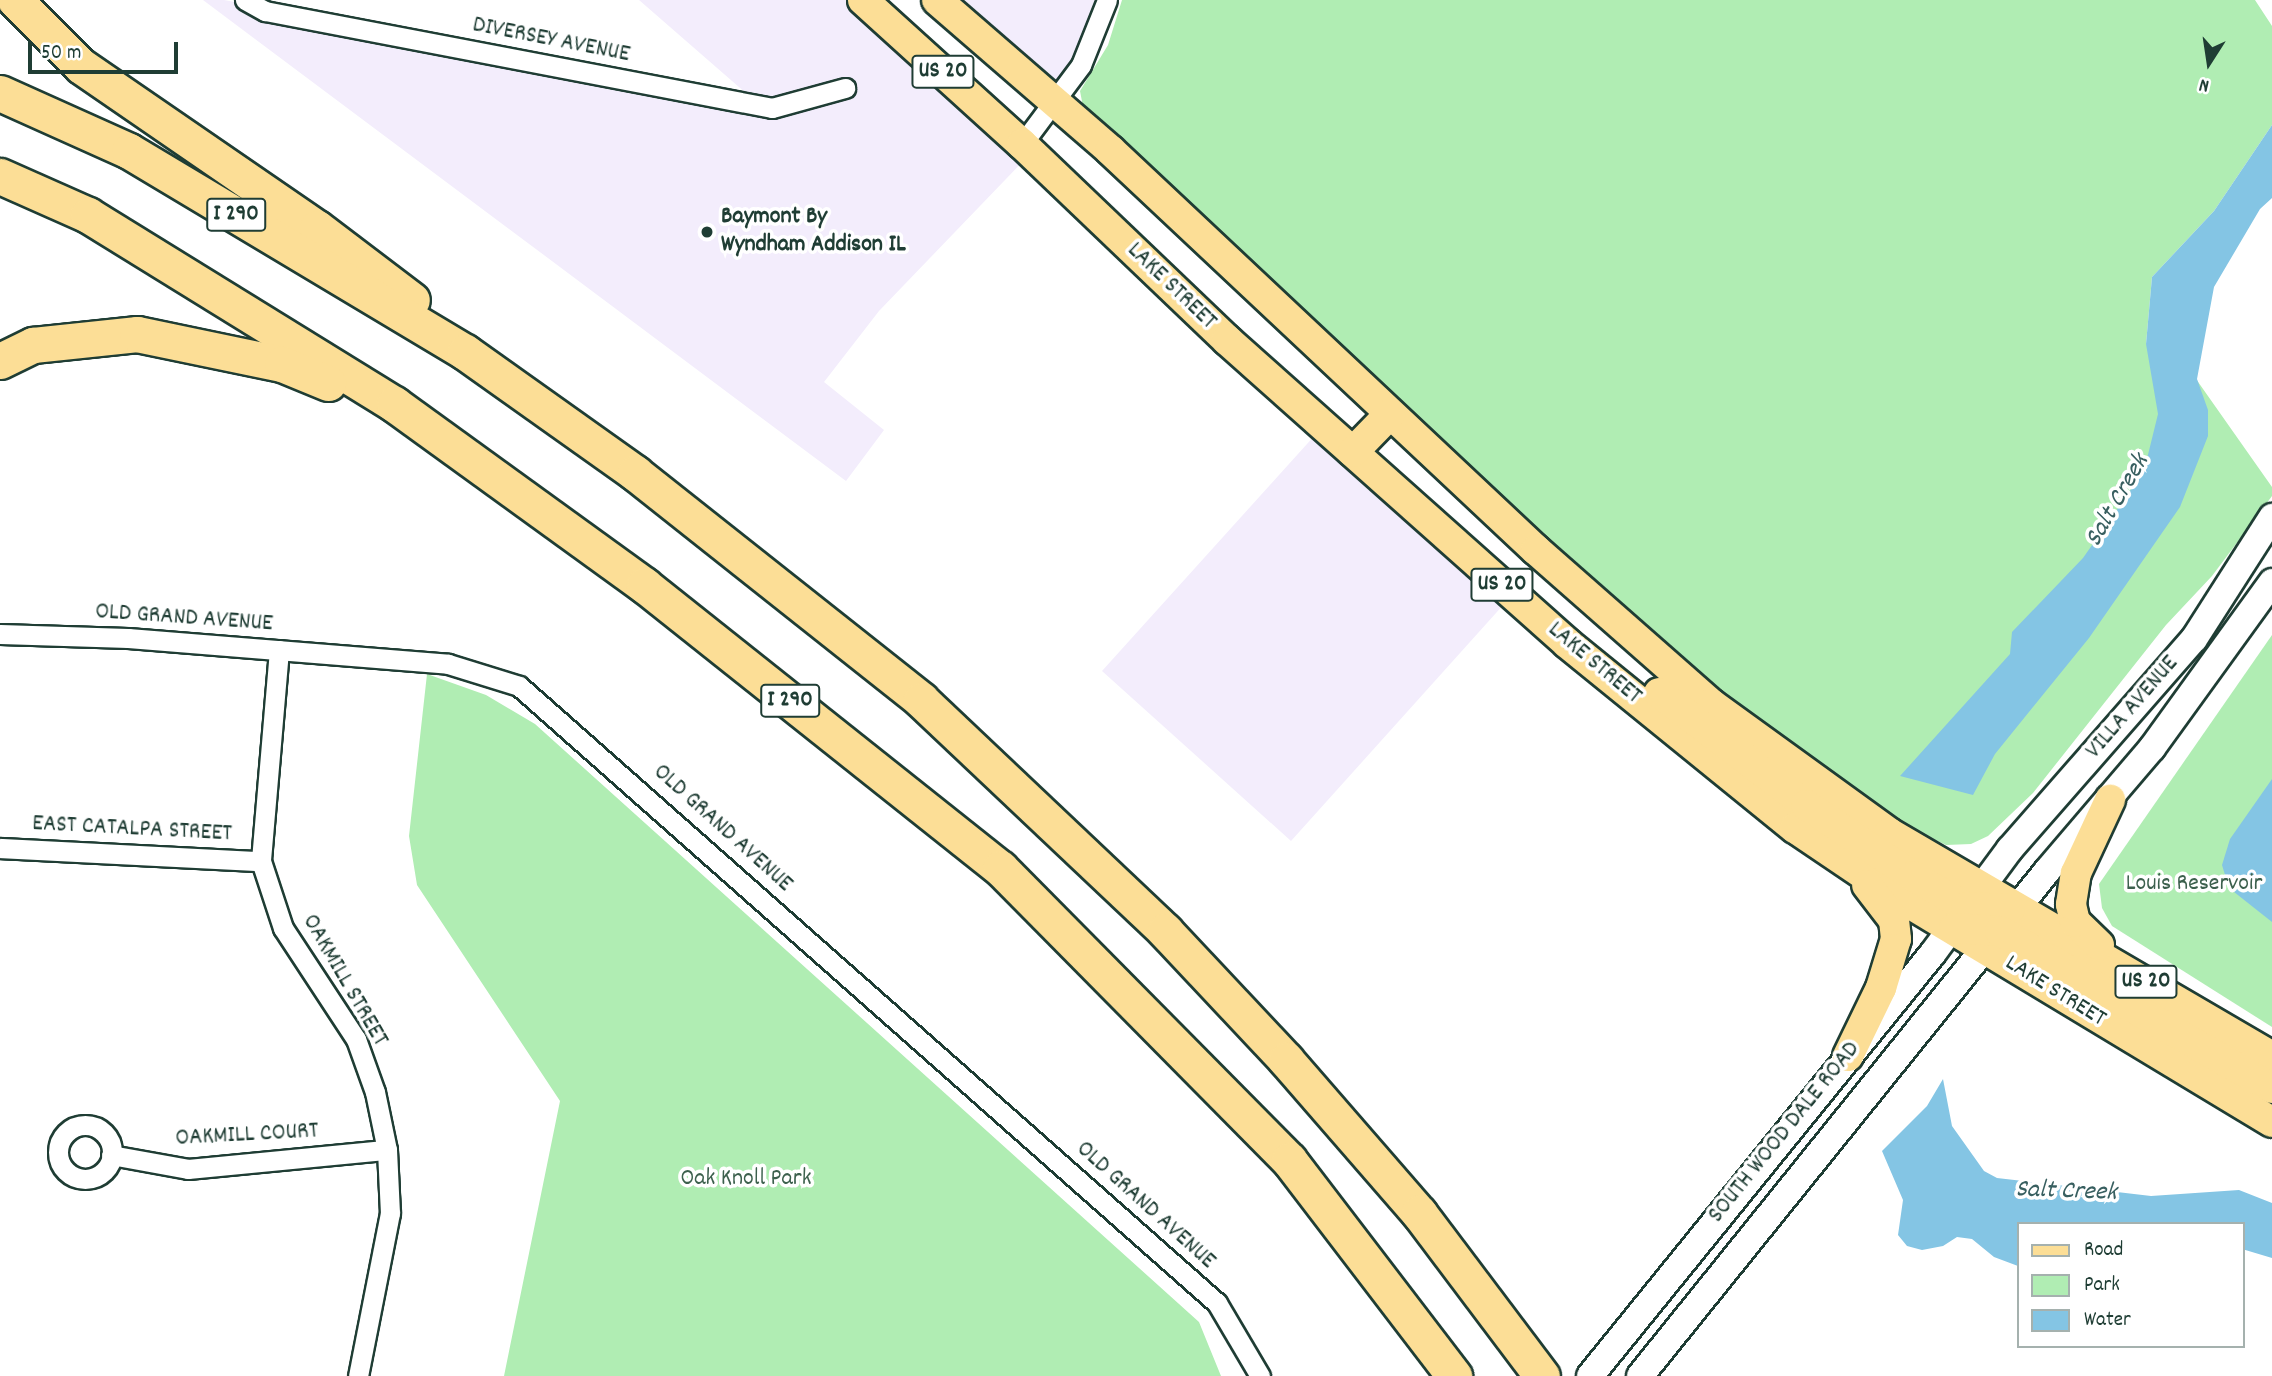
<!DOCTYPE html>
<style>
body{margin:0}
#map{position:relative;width:2272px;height:1376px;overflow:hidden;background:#fff;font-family:Dekko,sans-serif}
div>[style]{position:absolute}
.built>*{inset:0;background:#f3edfc}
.green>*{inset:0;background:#b0edb3}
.water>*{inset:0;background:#84c5e4}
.roads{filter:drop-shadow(2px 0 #1f3d34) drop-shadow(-2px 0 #1f3d34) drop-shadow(0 2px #1f3d34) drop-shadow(0 -2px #1f3d34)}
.street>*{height:19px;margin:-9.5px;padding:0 9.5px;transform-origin:9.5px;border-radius:9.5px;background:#fff}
.street>.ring{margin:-9.5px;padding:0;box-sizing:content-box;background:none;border:19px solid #fff;border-radius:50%}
.secondary>*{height:26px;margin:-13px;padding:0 13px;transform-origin:13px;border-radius:13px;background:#fff}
.primary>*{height:30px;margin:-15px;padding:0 15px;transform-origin:15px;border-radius:15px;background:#fcde96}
.highway>*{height:35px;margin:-17.5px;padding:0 17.5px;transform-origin:17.5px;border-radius:17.5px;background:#fcde96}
.dots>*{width:19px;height:19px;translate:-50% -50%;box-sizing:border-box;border:4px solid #fff;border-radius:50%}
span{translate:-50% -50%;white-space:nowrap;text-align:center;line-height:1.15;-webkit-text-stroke:7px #fff;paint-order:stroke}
.shield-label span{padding:2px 5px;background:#fff;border:2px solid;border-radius:5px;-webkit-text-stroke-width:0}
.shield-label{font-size:23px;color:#1f3d34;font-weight:700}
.street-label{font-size:24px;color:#1f3d34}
.poi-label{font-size:24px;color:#1f3d34;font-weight:700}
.left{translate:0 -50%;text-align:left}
.park-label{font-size:24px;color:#3c604d}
.water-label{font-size:26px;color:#385f60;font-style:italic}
.legend{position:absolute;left:2017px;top:1222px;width:228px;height:126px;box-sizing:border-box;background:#fff;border:2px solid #a5b1ae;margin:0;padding:9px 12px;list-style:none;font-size:21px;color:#1f3d34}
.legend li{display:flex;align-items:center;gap:14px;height:35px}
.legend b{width:35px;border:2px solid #a5b1ae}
.north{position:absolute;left:2174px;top:28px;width:70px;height:70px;-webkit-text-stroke:5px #fff;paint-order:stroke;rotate:192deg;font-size:19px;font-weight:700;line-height:28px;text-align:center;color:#1f3d34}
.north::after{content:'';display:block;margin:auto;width:24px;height:32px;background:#1f3d34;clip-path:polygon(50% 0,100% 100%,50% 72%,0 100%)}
.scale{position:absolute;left:28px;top:42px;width:150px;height:32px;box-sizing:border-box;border:4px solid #1f3d34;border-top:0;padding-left:9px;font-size:21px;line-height:24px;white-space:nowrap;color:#1f3d34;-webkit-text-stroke:5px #fff;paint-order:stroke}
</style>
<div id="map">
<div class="built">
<div style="clip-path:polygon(203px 0,224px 0,755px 101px,639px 0,856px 0,1029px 155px,879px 311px,824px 382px,884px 430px,846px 481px)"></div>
<div style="clip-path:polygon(947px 0,1102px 0,1077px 60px,1052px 95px)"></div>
<div style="clip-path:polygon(1316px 434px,1505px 603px,1291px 841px,1102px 671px)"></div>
</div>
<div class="green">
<div style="clip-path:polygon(1122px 0,2255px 0,2272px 26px,2272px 125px,2214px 211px,2152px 277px,2146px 344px,2196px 379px,2272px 487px,2272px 496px,2212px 576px,2166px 625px,2033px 793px,1988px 836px,1971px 844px,1946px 845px,1885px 816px,1806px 763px,1650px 636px,1085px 117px,1080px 91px,1108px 45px)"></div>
<div style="clip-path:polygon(2272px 635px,2272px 1027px,2112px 926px,2102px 908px,2099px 884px)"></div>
<div style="clip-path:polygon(427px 674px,486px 695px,535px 724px,1199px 1322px,1221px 1376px,504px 1376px,560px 1101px,417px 885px,409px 836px)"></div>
</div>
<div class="water">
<div style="clip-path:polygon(2272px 125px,2272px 198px,2260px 209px,2214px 287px,2197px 379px,2208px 410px,2208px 436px,2180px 507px,2089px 638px,1995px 754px,1973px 795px,1900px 776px,2010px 654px,2012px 632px,2083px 558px,2144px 471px,2158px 414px,2146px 344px,2152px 277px,2214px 211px)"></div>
<div style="clip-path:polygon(2272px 779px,2272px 922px,2229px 888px,2222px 865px,2230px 839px)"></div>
<div style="clip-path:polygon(1943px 1079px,1952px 1126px,1984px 1171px,1997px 1178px,2151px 1196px,2239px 1190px,2272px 1203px,2272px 1258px,2242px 1249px,2242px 1224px,2018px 1224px,2018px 1266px,1994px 1257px,1972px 1239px,1957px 1237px,1943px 1246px,1922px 1250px,1907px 1246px,1898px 1235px,1903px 1200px,1882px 1151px,1927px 1106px)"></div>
</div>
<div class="roads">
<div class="street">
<div style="left:245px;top:0;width:23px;rotate:29deg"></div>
<div style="left:265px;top:11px;width:516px;rotate:10.83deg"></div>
<div style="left:772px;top:108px;width:76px;rotate:-15.3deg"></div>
<div style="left:1022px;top:144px;width:99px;rotate:-53.2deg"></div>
<div style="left:1081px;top:65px;width:70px;rotate:-68.2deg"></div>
<div style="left:0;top:634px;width:128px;rotate:1.8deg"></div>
<div style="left:128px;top:638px;width:321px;rotate:4.6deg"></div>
<div style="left:448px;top:664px;width:74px;rotate:17.2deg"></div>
<div style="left:519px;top:686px;width:932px;rotate:41.48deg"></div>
<div style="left:1217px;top:1303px;width:85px;rotate:59.5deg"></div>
<div style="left:279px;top:650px;width:212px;rotate:94.9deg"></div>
<div style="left:261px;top:861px;width:71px;rotate:71.8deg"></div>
<div style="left:283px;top:928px;width:133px;rotate:56.7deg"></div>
<div style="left:356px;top:1039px;width:56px;rotate:70.3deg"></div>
<div style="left:375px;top:1092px;width:59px;rotate:78.3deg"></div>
<div style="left:387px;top:1150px;width:63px;rotate:87.3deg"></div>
<div style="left:390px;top:1213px;width:166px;rotate:101.1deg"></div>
<div style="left:0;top:848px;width:261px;rotate:2.9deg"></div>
<div class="ring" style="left:58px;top:1125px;width:35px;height:35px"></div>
<div style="left:111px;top:1155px;width:78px;rotate:10.3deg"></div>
<div style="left:188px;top:1169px;width:200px;rotate:-5.5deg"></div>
</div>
<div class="secondary">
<div style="left:1590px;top:1376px;width:545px;rotate:-50.96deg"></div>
<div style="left:1933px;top:953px;width:129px;rotate:-53.5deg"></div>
<div style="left:2010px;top:849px;width:279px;rotate:-48.8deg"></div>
<div style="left:2194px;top:639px;width:145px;rotate:-57.4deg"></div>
<div style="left:1640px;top:1376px;width:649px;rotate:-51.13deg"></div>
<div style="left:2047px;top:871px;width:162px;rotate:-49.5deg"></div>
<div style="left:2152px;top:748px;width:205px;rotate:-54.1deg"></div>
</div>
<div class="primary">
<div style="left:863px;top:0;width:215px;rotate:42.2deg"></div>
<div style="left:1022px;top:144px;width:284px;rotate:43.7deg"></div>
<div style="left:1227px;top:340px;width:455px;rotate:41.7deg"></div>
<div style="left:1567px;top:643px;width:294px;rotate:39.1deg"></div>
<div style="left:1795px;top:828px;width:107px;rotate:34deg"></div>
<div style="left:1884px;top:888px;width:453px;rotate:31.1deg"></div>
<div style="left:937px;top:0;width:229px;rotate:40.9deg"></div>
<div style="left:1110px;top:150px;width:584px;rotate:43.2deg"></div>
<div style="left:1536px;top:550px;width:233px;rotate:41.3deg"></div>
<div style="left:1711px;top:704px;width:220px;rotate:35.9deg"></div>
<div style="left:1889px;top:833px;width:444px;rotate:30.3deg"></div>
<div style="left:1353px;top:452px;width:53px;rotate:-45.8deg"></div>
<div style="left:1659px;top:693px;width:185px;rotate:37.3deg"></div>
<div style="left:1806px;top:805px;width:128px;rotate:33.6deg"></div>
<div style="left:1913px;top:876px;width:61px;rotate:30.3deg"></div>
<div style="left:1966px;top:907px;width:44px;rotate:2.6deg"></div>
<div style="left:1954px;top:928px;width:46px;rotate:3.7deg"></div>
<div style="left:2000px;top:931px;width:314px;rotate:30deg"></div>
<div style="left:2099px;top:945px;width:33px;rotate:-136deg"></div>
<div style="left:2075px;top:922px;width:18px;rotate:-103deg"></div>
<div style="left:2071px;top:904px;width:31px;rotate:-81deg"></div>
<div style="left:2076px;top:873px;width:81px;rotate:-65deg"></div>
<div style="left:1848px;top:1056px;width:76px;rotate:-64.1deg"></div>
<div style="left:1881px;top:988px;width:51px;rotate:-73deg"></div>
<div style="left:1896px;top:939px;width:19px;rotate:-96deg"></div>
<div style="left:1894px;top:920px;width:44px;rotate:-127.6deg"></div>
</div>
<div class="highway">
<div style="left:15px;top:0;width:93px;rotate:45deg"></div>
<div style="left:81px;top:66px;width:286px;rotate:34.5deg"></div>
<div style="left:317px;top:228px;width:119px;rotate:37.2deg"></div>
<div style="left:0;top:93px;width:141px;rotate:24.2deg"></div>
<div style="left:129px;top:151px;width:392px;rotate:30.9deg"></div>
<div style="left:465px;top:352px;width:209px;rotate:35.4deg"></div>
<div style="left:635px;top:473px;width:365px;rotate:38.4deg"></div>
<div style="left:921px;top:700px;width:336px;rotate:43.4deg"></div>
<div style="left:1165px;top:931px;width:177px;rotate:46.8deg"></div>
<div style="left:1286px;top:1060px;width:203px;rotate:49deg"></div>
<div style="left:1419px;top:1213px;width:204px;rotate:53deg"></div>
<div style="left:0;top:176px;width:96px;rotate:23.9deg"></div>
<div style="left:88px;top:215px;width:360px;rotate:31.7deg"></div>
<div style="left:394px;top:404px;width:309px;rotate:35.9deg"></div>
<div style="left:644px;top:585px;width:455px;rotate:38.5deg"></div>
<div style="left:1000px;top:868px;width:411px;rotate:45.3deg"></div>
<div style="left:1289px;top:1160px;width:272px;rotate:52.6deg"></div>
<div style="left:0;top:361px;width:37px;rotate:-26deg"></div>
<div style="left:33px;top:345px;width:105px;rotate:-6deg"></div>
<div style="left:137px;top:334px;width:148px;rotate:11.7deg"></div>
<div style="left:282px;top:364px;width:50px;rotate:22.4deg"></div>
</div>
</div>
<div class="dots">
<div style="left:707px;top:232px;background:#1f3d34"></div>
</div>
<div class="shield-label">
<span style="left:943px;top:72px">US 20</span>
<span style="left:236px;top:215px">I 290</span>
<span style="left:1502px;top:585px">US 20</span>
<span style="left:790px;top:701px">I 290</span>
<span style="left:2146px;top:982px">US 20</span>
</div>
<div class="street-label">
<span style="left:551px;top:41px;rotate:11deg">DIVERSEY AVENUE</span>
<span style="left:1171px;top:287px;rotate:44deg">LAKE STREET</span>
<span style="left:184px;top:619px;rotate:4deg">OLD GRAND AVENUE</span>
<span style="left:1594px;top:664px;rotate:40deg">LAKE STREET</span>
<span style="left:2133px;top:708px;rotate:-49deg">VILLA AVENUE</span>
<span style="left:722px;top:829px;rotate:42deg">OLD GRAND AVENUE</span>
<span style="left:132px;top:830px;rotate:3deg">EAST CATALPA STREET</span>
<span style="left:344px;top:981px;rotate:60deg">OAKMILL STREET</span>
<span style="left:2055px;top:992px;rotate:32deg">LAKE STREET</span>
<span style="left:1785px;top:1133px;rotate:-51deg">SOUTH WOOD DALE ROAD</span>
<span style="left:247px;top:1136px;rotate:-3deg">OAKMILL COURT</span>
<span style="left:1145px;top:1206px;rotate:42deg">OLD GRAND AVENUE</span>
</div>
<div class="poi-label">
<span class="left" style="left:721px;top:232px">Baymont By<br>Wyndham Addison IL</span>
</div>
<div class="park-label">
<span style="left:2194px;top:885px">Louis Reservoir</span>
<span style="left:746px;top:1180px">Oak Knoll Park</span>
</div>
<div class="water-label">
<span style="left:2118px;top:501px;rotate:-60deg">Salt Creek</span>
<span style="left:2066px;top:1192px;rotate:2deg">Salt Creek</span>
</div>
<ul class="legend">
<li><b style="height:9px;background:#fcde96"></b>Road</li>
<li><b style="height:19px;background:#b0edb3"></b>Park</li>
<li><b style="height:19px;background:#84c5e4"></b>Water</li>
</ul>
<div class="north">N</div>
<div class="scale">50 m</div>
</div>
